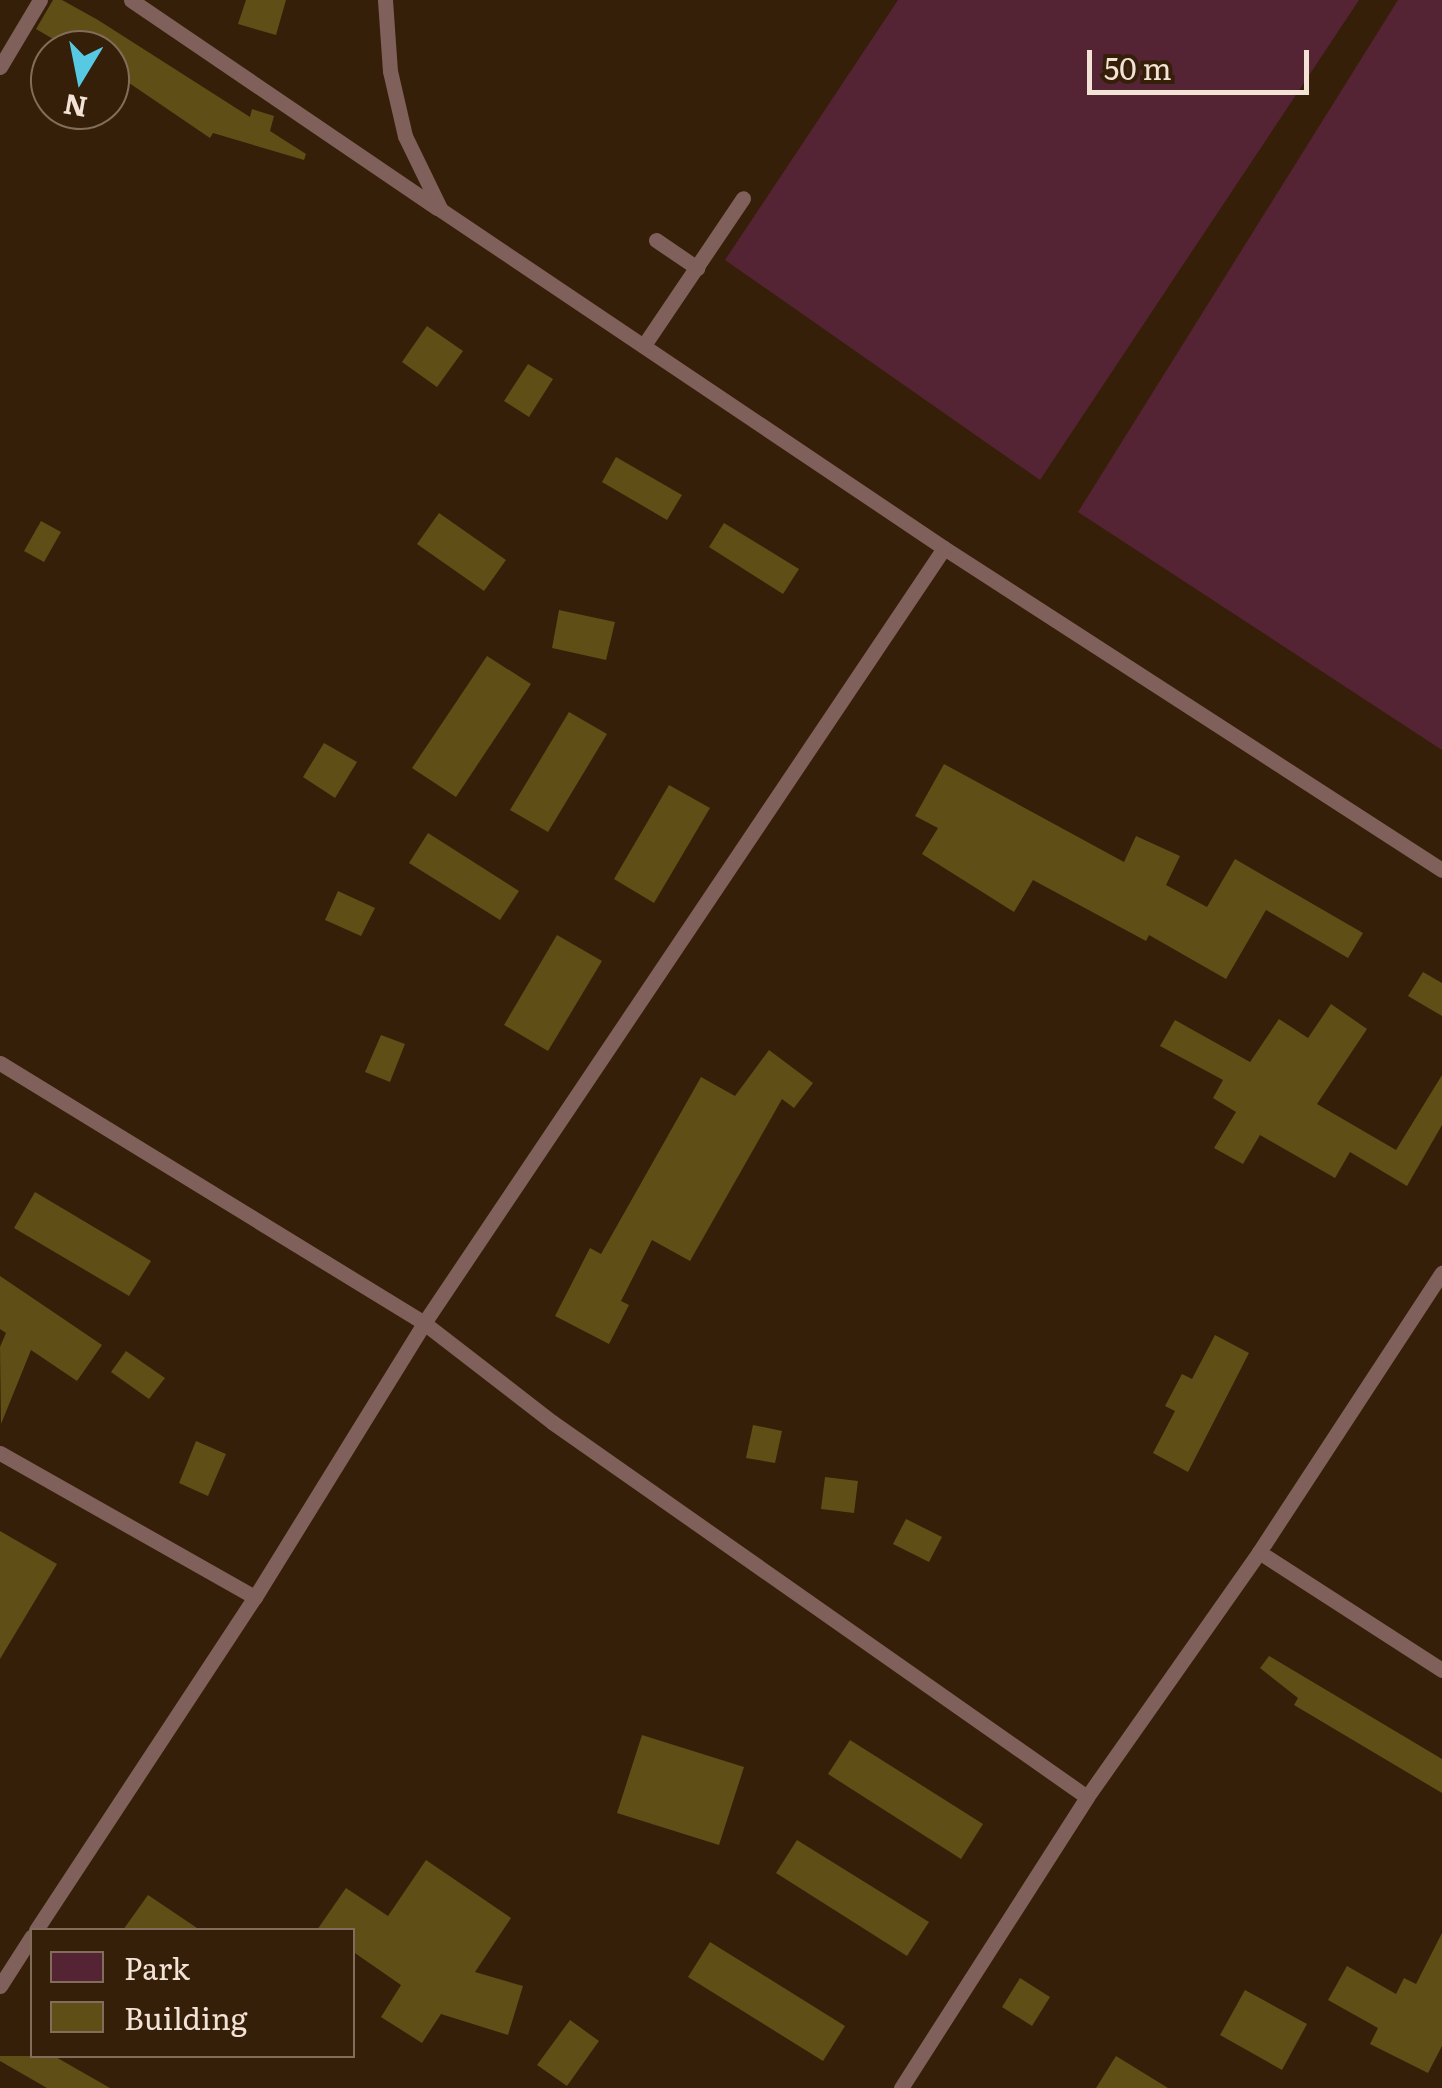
<!DOCTYPE html>
<style>
body{margin:0}
#map{position:relative;width:1442px;height:2088px;overflow:hidden;background:#361f08;font-family:Literata,serif}
div>[style]{position:absolute}
.green>*{inset:0;background:#542334}
.building>*{inset:0;background:#5f4e16}
.service>*{height:15px;margin:-7.5px;padding:0 7.5px;transform-origin:7.5px;border-radius:7.5px;background:#80605a}
span{translate:-50% -50%;white-space:nowrap;text-align:center;line-height:1.15;-webkit-text-stroke:10px #361f08;paint-order:stroke}
.legend{position:absolute;left:30px;top:1928px;width:325px;height:130px;box-sizing:border-box;background:#361f08;border:2px solid #826d5a;margin:0;padding:12px 18px;list-style:none;font-size:30px;color:#f3e3d6}
.legend li{display:flex;align-items:center;gap:20px;height:50px}
.legend b{width:50px;border:2px solid #826d5a}
.north{position:absolute;left:30px;top:30px;width:100px;height:100px;box-sizing:border-box;background:#361f08;border:2px solid #826d5a;border-radius:50%;rotate:190deg;font-size:28px;font-weight:700;line-height:40px;text-align:center;color:#f3e3d6}
.north::after{content:'';display:block;margin:auto;width:35px;height:45px;background:#58c9e3;clip-path:polygon(50% 0,100% 100%,50% 72%,0 100%)}
.scale{position:absolute;left:1087px;top:50px;width:222px;height:45px;box-sizing:border-box;border:5px solid #f3e3d6;border-top:0;padding-left:12px;font-size:30px;line-height:35px;white-space:nowrap;color:#f3e3d6;-webkit-text-stroke:8px #361f08;paint-order:stroke}
</style>
<div id="map">
<div class="green">
<div style="clip-path:polygon(898px 0,1359px 0,1040px 480px,725px 260px)"></div>
<div style="clip-path:polygon(1398px 0,1442px 0,1442px 750px,1078px 512px)"></div>
</div>
<div class="building">
<div style="clip-path:polygon(53px 0,62px 0,98px 20px,250px 117px,252px 109px,274px 116px,270px 131px,306px 154px,304px 160px,213px 133px,210px 138px,110px 70px,110px 50px,72px 50px,36px 29px)"></div>
<div style="clip-path:polygon(246px 0,286px 0,276px 35px,238px 24px)"></div>
<div style="clip-path:polygon(427px 326px,463px 351px,437px 387px,402px 362px)"></div>
<div style="clip-path:polygon(528px 364px,553px 379px,529px 417px,504px 401px)"></div>
<div style="clip-path:polygon(616px 457px,682px 495px,667px 520px,602px 482px)"></div>
<div style="clip-path:polygon(439px 513px,506px 560px,484px 591px,417px 544px)"></div>
<div style="clip-path:polygon(41px 521px,61px 532px,44px 562px,24px 551px)"></div>
<div style="clip-path:polygon(724px 523px,799px 569px,783px 594px,709px 547px)"></div>
<div style="clip-path:polygon(559px 610px,615px 622px,606px 660px,552px 648px)"></div>
<div style="clip-path:polygon(487px 656px,531px 684px,456px 797px,412px 768px)"></div>
<div style="clip-path:polygon(569px 712px,607px 734px,548px 832px,510px 810px)"></div>
<div style="clip-path:polygon(324px 743px,357px 762px,335px 798px,303px 777px)"></div>
<div style="clip-path:polygon(944px 764px,1124px 862px,1136px 836px,1180px 856px,1166px 885px,1207px 907px,1235px 859px,1363px 933px,1348px 958px,1266px 910px,1226px 979px,1149px 935px,1146px 941px,1033px 880px,1014px 912px,922px 854px,938px 828px,915px 816px)"></div>
<div style="clip-path:polygon(669px 785px,710px 808px,654px 903px,614px 879px)"></div>
<div style="clip-path:polygon(428px 833px,519px 891px,500px 920px,409px 863px)"></div>
<div style="clip-path:polygon(338px 891px,375px 908px,361px 936px,325px 920px)"></div>
<div style="clip-path:polygon(557px 935px,602px 961px,548px 1051px,504px 1025px)"></div>
<div style="clip-path:polygon(1423px 972px,1442px 983px,1442px 1016px,1408px 996px)"></div>
<div style="clip-path:polygon(1331px 1004px,1367px 1029px,1317px 1104px,1396px 1150px,1442px 1075px,1442px 1125px,1407px 1186px,1350px 1152px,1335px 1178px,1260px 1135px,1243px 1164px,1214px 1148px,1236px 1112px,1213px 1098px,1223px 1080px,1160px 1046px,1175px 1020px,1250px 1062px,1279px 1019px,1308px 1038px)"></div>
<div style="clip-path:polygon(381px 1035px,405px 1044px,390px 1082px,365px 1072px)"></div>
<div style="clip-path:polygon(769px 1050px,813px 1083px,794px 1108px,782px 1099px,690px 1261px,652px 1240px,621px 1301px,629px 1305px,609px 1344px,555px 1316px,590px 1248px,601px 1254px,701px 1077px,735px 1096px)"></div>
<div style="clip-path:polygon(35px 1192px,151px 1261px,129px 1296px,14px 1228px)"></div>
<div style="clip-path:polygon(0 1276px,102px 1345px,77px 1381px,31px 1350px,1px 1424px,0 1347px,6px 1333px,0 1329px)"></div>
<div style="clip-path:polygon(1215px 1335px,1249px 1353px,1188px 1472px,1153px 1453px,1175px 1411px,1165px 1406px,1182px 1374px,1192px 1379px)"></div>
<div style="clip-path:polygon(126px 1351px,165px 1378px,149px 1399px,111px 1372px)"></div>
<div style="clip-path:polygon(753px 1425px,782px 1431px,775px 1463px,746px 1458px)"></div>
<div style="clip-path:polygon(196px 1441px,226px 1454px,208px 1496px,179px 1483px)"></div>
<div style="clip-path:polygon(825px 1477px,858px 1481px,854px 1513px,821px 1509px)"></div>
<div style="clip-path:polygon(906px 1519px,942px 1537px,929px 1562px,893px 1544px)"></div>
<div style="clip-path:polygon(0 1531px,57px 1564px,0 1659px)"></div>
<div style="clip-path:polygon(1269px 1656px,1442px 1759px,1442px 1793px,1294px 1705px,1298px 1698px,1260px 1668px)"></div>
<div style="clip-path:polygon(642px 1735px,744px 1767px,719px 1845px,617px 1813px)"></div>
<div style="clip-path:polygon(850px 1740px,983px 1824px,961px 1859px,828px 1774px)"></div>
<div style="clip-path:polygon(797px 1840px,929px 1922px,907px 1956px,776px 1873px)"></div>
<div style="clip-path:polygon(426px 1860px,511px 1918px,475px 1972px,523px 1986px,508px 2035px,441px 2014px,422px 2043px,381px 2017px,401px 1985px,352px 1951px,352px 1930px,317px 1930px,346px 1888px,388px 1916px)"></div>
<div style="clip-path:polygon(148px 1895px,200px 1930px,123px 1930px)"></div>
<div style="clip-path:polygon(1442px 1933px,1442px 2046px,1428px 2073px,1370px 2044px,1378px 2028px,1328px 2000px,1347px 1966px,1396px 1994px,1404px 1978px,1416px 1984px)"></div>
<div style="clip-path:polygon(710px 1942px,845px 2026px,823px 2061px,688px 1977px)"></div>
<div style="clip-path:polygon(1020px 1978px,1050px 1997px,1032px 2026px,1002px 2007px)"></div>
<div style="clip-path:polygon(1245px 1990px,1307px 2024px,1282px 2070px,1220px 2035px)"></div>
<div style="clip-path:polygon(570px 2020px,599px 2041px,567px 2086px,537px 2065px)"></div>
<div style="clip-path:polygon(0 2056px,54px 2056px,110px 2088px,47px 2088px,0 2061px)"></div>
<div style="clip-path:polygon(1116px 2056px,1168px 2088px,1096px 2088px)"></div>
</div>
<div class="service">
<div style="left:131px;top:0;width:370px;rotate:34.2deg"></div>
<div style="left:385px;top:0;width:71px;rotate:86deg"></div>
<div style="left:390px;top:71px;width:67px;rotate:77deg"></div>
<div style="left:405px;top:136px;width:82px;rotate:64.1deg"></div>
<div style="left:441px;top:210px;width:606px;rotate:33.9deg"></div>
<div style="left:944px;top:548px;width:593px;rotate:32.89deg"></div>
<div style="left:0;top:67px;width:78px;rotate:-59.2deg"></div>
<div style="left:656px;top:240px;width:50px;rotate:34.3deg"></div>
<div style="left:644px;top:345px;width:177px;rotate:-56deg"></div>
<div style="left:0;top:1063px;width:497px;rotate:31.5deg"></div>
<div style="left:424px;top:1323px;width:162px;rotate:37.7deg"></div>
<div style="left:552px;top:1422px;width:653px;rotate:35.03deg"></div>
<div style="left:0;top:1453px;width:293px;rotate:29.5deg"></div>
<div style="left:1259px;top:1552px;width:218px;rotate:32.8deg"></div>
<div style="left:36px;top:1930px;width:399px;rotate:-56.7deg"></div>
<div style="left:255px;top:1597px;width:322px;rotate:-58.3deg"></div>
<div style="left:424px;top:1323px;width:933px;rotate:-56.14deg"></div>
<div style="left:0;top:1986px;width:59px;rotate:-57.4deg"></div>
<div style="left:901px;top:2088px;width:345px;rotate:-57.4deg"></div>
<div style="left:1087px;top:1797px;width:299px;rotate:-54.9deg"></div>
<div style="left:1259px;top:1552px;width:334px;rotate:-56.8deg"></div>
</div>
<ul class="legend">
<li><b style="height:28px;background:#542334"></b>Park</li>
<li><b style="height:28px;background:#5f4e16"></b>Building</li>
</ul>
<div class="north">N</div>
<div class="scale">50 m</div>
</div>
